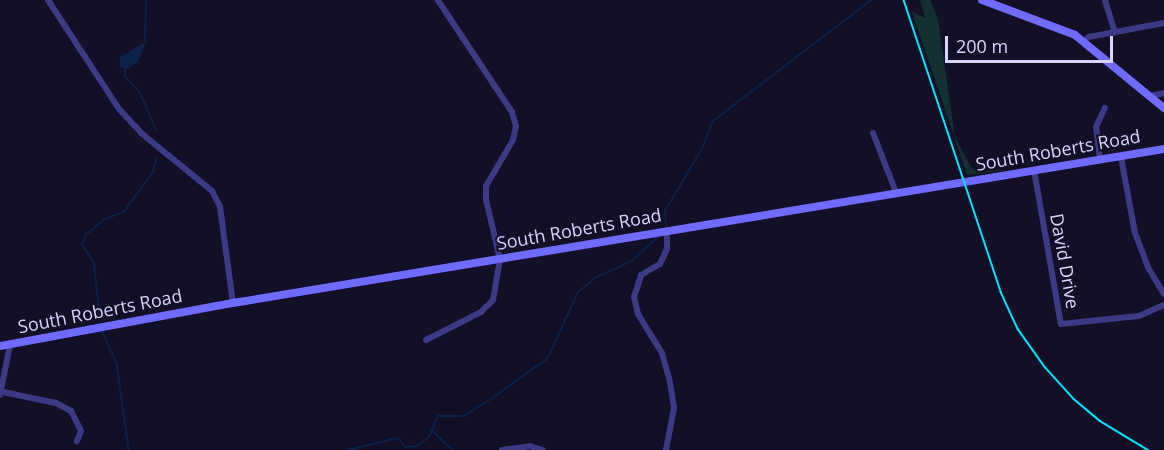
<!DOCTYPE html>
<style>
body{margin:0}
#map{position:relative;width:1164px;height:450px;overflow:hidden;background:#130f26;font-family:"Open Sans",sans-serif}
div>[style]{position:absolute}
.green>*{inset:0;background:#12302f}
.water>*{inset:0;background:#0c2248}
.stream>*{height:1.5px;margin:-0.75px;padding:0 0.75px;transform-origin:0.75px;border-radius:0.75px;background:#0c2248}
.street>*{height:6px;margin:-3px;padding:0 3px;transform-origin:3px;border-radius:3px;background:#3d3a85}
.secondary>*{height:8px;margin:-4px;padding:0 4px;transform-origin:4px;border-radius:4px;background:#6f6bff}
.tram>*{height:1.5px;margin:-0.75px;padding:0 0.75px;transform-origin:0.75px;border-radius:0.75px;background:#00e5ff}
span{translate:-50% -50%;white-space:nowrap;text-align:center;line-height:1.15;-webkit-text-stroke:4.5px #130f26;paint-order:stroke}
.street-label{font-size:18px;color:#d9d4ff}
.scale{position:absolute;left:945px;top:36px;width:168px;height:27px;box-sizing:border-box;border:3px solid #d9d4ff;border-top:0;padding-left:8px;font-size:18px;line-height:21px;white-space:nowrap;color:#d9d4ff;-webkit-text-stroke:4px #130f26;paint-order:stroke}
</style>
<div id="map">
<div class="green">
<div style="clip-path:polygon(920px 0,930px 0,938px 19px,955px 137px,971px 167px,977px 172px,1018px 169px,967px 175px,912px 12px,925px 18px)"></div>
</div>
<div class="water">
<div style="clip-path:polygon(147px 41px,138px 61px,129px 69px,119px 67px,120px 57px)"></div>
</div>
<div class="stream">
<div style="left:145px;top:41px;width:41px;rotate:-88.6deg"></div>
<div style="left:126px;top:68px;width:8px;rotate:97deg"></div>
<div style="left:125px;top:76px;width:24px;rotate:48deg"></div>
<div style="left:141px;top:94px;width:38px;rotate:67deg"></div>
<div style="left:666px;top:226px;width:15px;rotate:-94deg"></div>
<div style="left:665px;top:211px;width:72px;rotate:-59.2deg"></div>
<div style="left:702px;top:149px;width:30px;rotate:-69deg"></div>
<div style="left:713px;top:121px;width:199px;rotate:-37.4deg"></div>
<div style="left:100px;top:321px;width:58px;rotate:-95.9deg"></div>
<div style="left:94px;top:263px;width:22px;rotate:-124deg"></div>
<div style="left:82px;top:245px;width:11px;rotate:-68deg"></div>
<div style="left:86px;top:235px;width:23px;rotate:-41deg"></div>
<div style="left:103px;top:220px;width:22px;rotate:-21deg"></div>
<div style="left:124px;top:212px;width:49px;rotate:-54.1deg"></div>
<div style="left:153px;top:172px;width:13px;rotate:-77deg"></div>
<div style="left:103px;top:332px;width:34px;rotate:66deg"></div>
<div style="left:117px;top:363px;width:88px;rotate:82.1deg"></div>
<div style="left:432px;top:430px;width:29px;rotate:44deg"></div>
<div style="left:349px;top:450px;width:50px;rotate:-13.8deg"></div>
<div style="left:398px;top:438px;width:12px;rotate:48deg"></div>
<div style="left:406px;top:447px;width:11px;rotate:-5deg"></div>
<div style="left:417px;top:446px;width:15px;rotate:-37deg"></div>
<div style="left:429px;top:437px;width:23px;rotate:-67deg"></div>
<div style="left:438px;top:416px;width:26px"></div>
<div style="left:464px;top:416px;width:32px;rotate:-32deg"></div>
<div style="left:491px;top:399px;width:70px;rotate:-35.7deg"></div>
<div style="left:548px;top:358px;width:72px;rotate:-65.6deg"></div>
<div style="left:578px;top:292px;width:22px;rotate:-39deg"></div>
<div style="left:595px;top:278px;width:41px;rotate:-24.7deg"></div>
<div style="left:632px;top:261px;width:35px;rotate:-43deg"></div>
</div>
<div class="street">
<div style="left:48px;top:0;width:130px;rotate:56.9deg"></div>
<div style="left:119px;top:109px;width:33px;rotate:47deg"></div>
<div style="left:141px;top:133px;width:92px;rotate:39.2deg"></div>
<div style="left:212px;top:191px;width:18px;rotate:63deg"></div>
<div style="left:220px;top:207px;width:97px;rotate:82.3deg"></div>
<div style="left:1105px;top:0;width:34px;rotate:73deg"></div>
<div style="left:1084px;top:41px;width:6px;rotate:-39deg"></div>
<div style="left:1089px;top:37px;width:76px;rotate:-10.6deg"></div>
<div style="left:1149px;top:96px;width:15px;rotate:-11deg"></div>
<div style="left:873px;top:133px;width:66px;rotate:68.8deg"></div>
<div style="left:1121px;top:157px;width:77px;rotate:79.6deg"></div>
<div style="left:1135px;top:233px;width:39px;rotate:69deg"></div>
<div style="left:1149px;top:269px;width:29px;rotate:59deg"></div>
<div style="left:1100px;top:159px;width:32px;rotate:-97deg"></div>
<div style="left:1096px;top:127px;width:21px;rotate:-65deg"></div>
<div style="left:1034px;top:170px;width:156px;rotate:80.1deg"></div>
<div style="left:1061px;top:324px;width:78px;rotate:-5.9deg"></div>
<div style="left:1139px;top:316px;width:27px;rotate:-24deg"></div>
<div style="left:426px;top:340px;width:62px;rotate:-27deg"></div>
<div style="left:481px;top:312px;width:17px;rotate:-45deg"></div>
<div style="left:493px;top:300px;width:42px;rotate:-80.3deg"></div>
<div style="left:500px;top:259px;width:61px;rotate:-103.3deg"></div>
<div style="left:486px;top:200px;width:14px;rotate:-90deg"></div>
<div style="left:486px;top:186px;width:53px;rotate:-59.6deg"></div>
<div style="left:513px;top:140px;width:14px;rotate:-78deg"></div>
<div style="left:516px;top:126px;width:15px;rotate:-106deg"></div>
<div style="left:512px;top:112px;width:134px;rotate:-123.5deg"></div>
<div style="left:3px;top:392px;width:54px;rotate:11.7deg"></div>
<div style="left:56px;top:403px;width:17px;rotate:28deg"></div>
<div style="left:71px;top:411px;width:22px;rotate:63deg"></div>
<div style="left:81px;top:431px;width:11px;rotate:112deg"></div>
<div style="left:0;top:395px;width:51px;rotate:-78.7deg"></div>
<div style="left:502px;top:450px;width:28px;rotate:-8deg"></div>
<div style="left:530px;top:446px;width:13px;rotate:18deg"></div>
<div style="left:666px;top:450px;width:43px;rotate:-79.2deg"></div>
<div style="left:674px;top:408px;width:30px;rotate:-99deg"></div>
<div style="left:669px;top:378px;width:26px;rotate:-106deg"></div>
<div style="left:662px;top:353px;width:46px;rotate:-121.6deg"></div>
<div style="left:638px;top:314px;width:17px;rotate:-103deg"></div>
<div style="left:634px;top:297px;width:23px;rotate:-72deg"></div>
<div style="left:641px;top:275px;width:22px;rotate:-30deg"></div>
<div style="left:660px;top:264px;width:17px;rotate:-65deg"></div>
<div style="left:667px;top:249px;width:18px;rotate:-90deg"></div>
</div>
<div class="secondary">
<div style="left:982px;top:0;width:99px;rotate:20.6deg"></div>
<div style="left:1075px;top:35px;width:115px;rotate:39.4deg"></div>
<div style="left:0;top:346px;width:237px;rotate:-10.5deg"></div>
<div style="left:233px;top:303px;width:944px;rotate:-9.39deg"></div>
</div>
<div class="tram">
<div style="left:904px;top:0;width:308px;rotate:71.6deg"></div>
<div style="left:1001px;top:292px;width:41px;rotate:65.3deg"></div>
<div style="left:1018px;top:329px;width:47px;rotate:54.6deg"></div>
<div style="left:1045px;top:367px;width:43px;rotate:47.8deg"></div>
<div style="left:1074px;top:399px;width:34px;rotate:40deg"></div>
<div style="left:1100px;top:421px;width:56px;rotate:31.1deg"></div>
</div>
<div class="street-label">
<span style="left:1058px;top:150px;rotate:-10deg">South Roberts Road</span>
<span style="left:579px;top:229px;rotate:-10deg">South Roberts Road</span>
<span style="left:1065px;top:261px;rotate:80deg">David Drive</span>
<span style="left:100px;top:311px;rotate:-11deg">South Roberts Road</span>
</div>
<div class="scale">200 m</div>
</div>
